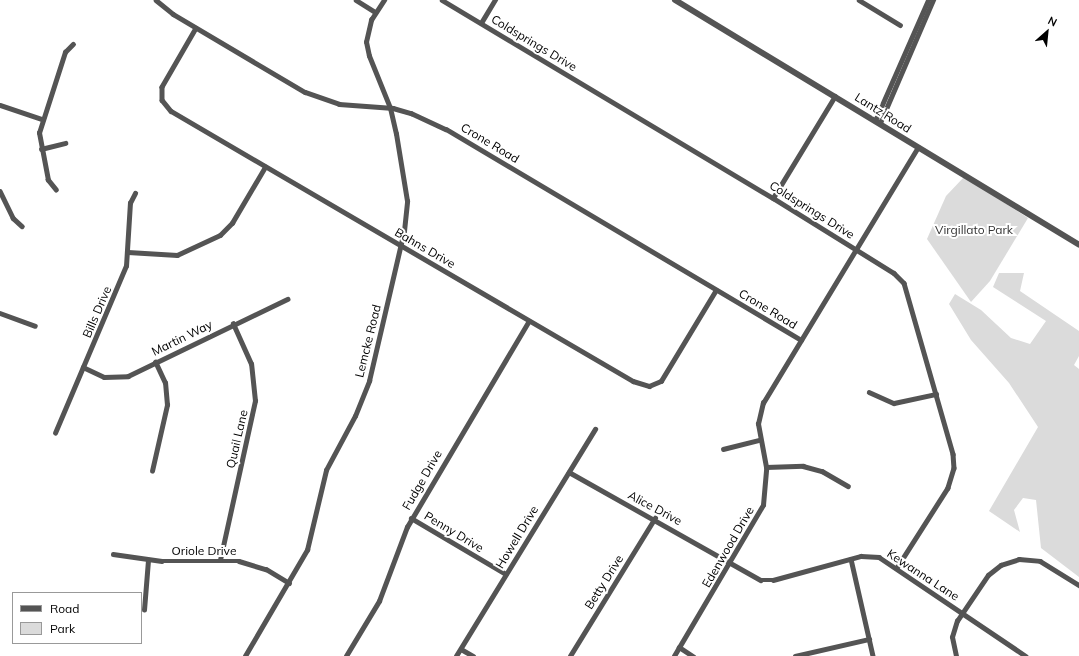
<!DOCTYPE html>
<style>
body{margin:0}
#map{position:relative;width:1079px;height:656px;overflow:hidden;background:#fff;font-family:Mulish,sans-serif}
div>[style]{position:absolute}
.green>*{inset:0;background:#dbdbdb}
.minor>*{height:4.5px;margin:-2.25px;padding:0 2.25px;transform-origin:2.25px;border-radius:2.25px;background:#545454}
.tertiary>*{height:6px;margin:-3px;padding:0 3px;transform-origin:3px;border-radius:3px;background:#545454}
span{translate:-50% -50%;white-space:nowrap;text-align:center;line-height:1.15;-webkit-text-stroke:4px #fff;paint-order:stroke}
.street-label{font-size:12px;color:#000}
.park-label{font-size:12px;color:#323232}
.legend{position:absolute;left:12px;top:592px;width:130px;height:52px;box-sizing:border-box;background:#fff;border:1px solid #999;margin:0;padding:5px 7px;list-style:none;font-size:12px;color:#000}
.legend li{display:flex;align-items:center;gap:8px;height:20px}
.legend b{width:20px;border:1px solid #999}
.north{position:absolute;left:1027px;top:12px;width:40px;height:40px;-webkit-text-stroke:3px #fff;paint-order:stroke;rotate:27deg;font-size:11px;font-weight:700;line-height:16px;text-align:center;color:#000}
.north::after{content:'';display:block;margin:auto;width:14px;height:18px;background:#000;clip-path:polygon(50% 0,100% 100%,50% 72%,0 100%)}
</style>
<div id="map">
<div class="green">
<div style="clip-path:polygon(964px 177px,1028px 218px,990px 281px,971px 302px,927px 239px,946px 196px)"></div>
<div style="clip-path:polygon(999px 273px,1024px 273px,1020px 291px,1079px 331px,1079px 356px,1074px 365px,1079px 369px,1079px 577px,1041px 548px,1036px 500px,1023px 498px,1014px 510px,1020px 532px,989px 511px,1038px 427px,1009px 383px,971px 340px,949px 304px,955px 294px,981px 310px,1011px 338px,1030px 344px,1046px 321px,993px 287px)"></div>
</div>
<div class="minor">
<div style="left:156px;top:0;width:22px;rotate:39deg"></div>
<div style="left:173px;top:14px;width:153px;rotate:30.6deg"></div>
<div style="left:305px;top:92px;width:36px;rotate:19deg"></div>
<div style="left:339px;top:104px;width:54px;rotate:4.2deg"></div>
<div style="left:393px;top:108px;width:19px;rotate:16deg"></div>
<div style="left:411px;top:113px;width:38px;rotate:25deg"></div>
<div style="left:446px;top:129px;width:413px;rotate:30.7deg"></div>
<div style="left:356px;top:0;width:22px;rotate:32deg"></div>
<div style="left:442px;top:0;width:386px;rotate:30.9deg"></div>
<div style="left:773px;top:198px;width:142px;rotate:31.8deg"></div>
<div style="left:894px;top:273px;width:14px;rotate:45deg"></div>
<div style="left:904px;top:283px;width:178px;rotate:74deg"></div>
<div style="left:953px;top:454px;width:14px;rotate:86deg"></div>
<div style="left:954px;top:468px;width:21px;rotate:107deg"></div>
<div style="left:948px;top:488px;width:95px;rotate:122.5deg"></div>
<div style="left:859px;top:0;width:48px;rotate:31.4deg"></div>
<div style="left:481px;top:23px;width:27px;rotate:-59deg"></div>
<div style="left:196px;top:28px;width:68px;rotate:120deg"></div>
<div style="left:162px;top:87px;width:13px;rotate:90deg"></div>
<div style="left:162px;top:100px;width:14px;rotate:51deg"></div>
<div style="left:171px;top:111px;width:535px;rotate:30.3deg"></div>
<div style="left:633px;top:381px;width:17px;rotate:17deg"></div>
<div style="left:649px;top:386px;width:13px;rotate:-23deg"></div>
<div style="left:661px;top:381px;width:106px;rotate:-58.9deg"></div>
<div style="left:0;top:105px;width:44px;rotate:18.4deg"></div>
<div style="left:875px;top:121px;width:132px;rotate:-66.3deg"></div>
<div style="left:880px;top:123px;width:134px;rotate:-66.7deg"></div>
<div style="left:41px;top:149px;width:25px;rotate:-14deg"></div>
<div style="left:56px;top:190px;width:13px;rotate:-129deg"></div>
<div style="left:48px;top:180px;width:48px;rotate:-100.8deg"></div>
<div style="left:39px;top:133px;width:85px;rotate:-72.2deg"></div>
<div style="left:65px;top:52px;width:11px;rotate:-45deg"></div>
<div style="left:0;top:191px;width:30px;rotate:64deg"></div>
<div style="left:13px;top:218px;width:12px;rotate:42deg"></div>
<div style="left:773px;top:198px;width:119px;rotate:-58.7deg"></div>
<div style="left:128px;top:252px;width:49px;rotate:3.5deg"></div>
<div style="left:177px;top:255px;width:47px;rotate:-24.9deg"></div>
<div style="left:220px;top:235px;width:17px;rotate:-45deg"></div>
<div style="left:232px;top:223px;width:65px;rotate:-59.5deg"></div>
<div style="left:0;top:313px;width:37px;rotate:20deg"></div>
<div style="left:83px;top:367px;width:23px;rotate:25deg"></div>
<div style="left:104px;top:377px;width:24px;rotate:-2deg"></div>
<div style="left:128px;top:376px;width:177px;rotate:-25.8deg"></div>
<div style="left:869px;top:392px;width:27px;rotate:24deg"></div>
<div style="left:894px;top:403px;width:43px;rotate:-12.1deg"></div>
<div style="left:55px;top:433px;width:181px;rotate:-67deg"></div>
<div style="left:126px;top:266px;width:63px;rotate:-86.4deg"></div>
<div style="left:130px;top:203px;width:11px;rotate:-63deg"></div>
<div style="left:723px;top:449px;width:38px;rotate:-14deg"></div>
<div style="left:766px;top:467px;width:37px;rotate:-2deg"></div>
<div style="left:803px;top:466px;width:20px;rotate:15deg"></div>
<div style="left:822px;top:471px;width:30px;rotate:30deg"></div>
<div style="left:152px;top:471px;width:68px;rotate:-77.2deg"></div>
<div style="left:167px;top:405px;width:22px;rotate:-95deg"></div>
<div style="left:165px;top:383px;width:23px;rotate:-115deg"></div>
<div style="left:569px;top:472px;width:220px;rotate:29.4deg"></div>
<div style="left:761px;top:580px;width:12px"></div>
<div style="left:773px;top:580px;width:91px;rotate:-15.3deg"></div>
<div style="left:861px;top:556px;width:18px;rotate:3deg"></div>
<div style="left:879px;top:557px;width:177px;rotate:34deg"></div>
<div style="left:411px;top:518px;width:110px;rotate:30.5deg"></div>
<div style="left:113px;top:554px;width:49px;rotate:8.1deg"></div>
<div style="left:162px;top:561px;width:77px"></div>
<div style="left:239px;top:561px;width:28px;rotate:17deg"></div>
<div style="left:266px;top:569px;width:27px;rotate:31deg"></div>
<div style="left:851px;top:559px;width:99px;rotate:77.2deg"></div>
<div style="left:220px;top:560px;width:163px;rotate:-77.6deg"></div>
<div style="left:255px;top:401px;width:37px;rotate:-96deg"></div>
<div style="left:251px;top:364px;width:44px;rotate:-114.2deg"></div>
<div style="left:144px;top:610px;width:50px;rotate:-85.4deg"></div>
<div style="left:679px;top:647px;width:17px;rotate:33deg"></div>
<div style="left:461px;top:649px;width:14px;rotate:30deg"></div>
<div style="left:245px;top:656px;width:123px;rotate:-59.7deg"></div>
<div style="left:307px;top:550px;width:82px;rotate:-76.6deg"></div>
<div style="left:326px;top:470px;width:61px;rotate:-61.8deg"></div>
<div style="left:355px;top:416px;width:38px;rotate:-68deg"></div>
<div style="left:369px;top:381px;width:154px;rotate:-76.9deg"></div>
<div style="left:404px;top:231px;width:30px;rotate:-84deg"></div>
<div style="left:407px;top:201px;width:68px;rotate:-99.3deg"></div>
<div style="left:396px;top:134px;width:27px;rotate:-103deg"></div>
<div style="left:390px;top:108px;width:56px;rotate:-112deg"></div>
<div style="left:369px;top:56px;width:14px;rotate:-102deg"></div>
<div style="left:366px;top:42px;width:23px;rotate:-77deg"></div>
<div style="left:371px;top:20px;width:24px;rotate:-57deg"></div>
<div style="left:346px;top:656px;width:64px;rotate:-59deg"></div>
<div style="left:379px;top:601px;width:79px;rotate:-69.3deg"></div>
<div style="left:407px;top:527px;width:239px;rotate:-59.4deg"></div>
<div style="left:456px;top:656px;width:266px;rotate:-58.5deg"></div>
<div style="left:570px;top:656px;width:162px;rotate:-58.4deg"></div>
<div style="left:674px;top:656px;width:175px;rotate:-59.5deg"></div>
<div style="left:763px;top:505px;width:38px;rotate:-85deg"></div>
<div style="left:766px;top:467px;width:44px;rotate:-100.5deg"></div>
<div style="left:758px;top:424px;width:22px;rotate:-77deg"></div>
<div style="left:763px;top:403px;width:299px;rotate:-58.8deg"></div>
<div style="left:795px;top:656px;width:76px;rotate:-12.9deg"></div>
<div style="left:956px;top:656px;width:19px;rotate:-102deg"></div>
<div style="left:952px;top:637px;width:17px;rotate:-73deg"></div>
<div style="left:957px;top:621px;width:55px;rotate:-56deg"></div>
<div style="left:988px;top:575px;width:16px;rotate:-38deg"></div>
<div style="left:1001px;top:565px;width:19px;rotate:-18deg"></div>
<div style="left:1019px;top:559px;width:21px;rotate:5deg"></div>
<div style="left:1040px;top:561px;width:46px;rotate:31.6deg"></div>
</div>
<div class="tertiary">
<div style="left:675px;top:0;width:472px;rotate:31.2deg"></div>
</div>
<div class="street-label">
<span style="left:534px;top:43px;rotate:31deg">Coldsprings Drive</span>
<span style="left:883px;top:113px;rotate:32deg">Lantz Road</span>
<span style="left:490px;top:143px;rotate:31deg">Crone Road</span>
<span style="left:812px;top:210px;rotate:32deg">Coldsprings Drive</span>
<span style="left:425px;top:248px;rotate:30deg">Bahns Drive</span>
<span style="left:768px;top:309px;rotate:31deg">Crone Road</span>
<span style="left:97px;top:312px;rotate:-67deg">Bills Drive</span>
<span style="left:182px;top:338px;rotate:-26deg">Martin Way</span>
<span style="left:368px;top:341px;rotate:-76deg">Lemcke Road</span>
<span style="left:237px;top:439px;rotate:-77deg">Quail Lane</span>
<span style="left:422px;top:480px;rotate:-60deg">Fudge Drive</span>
<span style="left:655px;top:508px;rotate:28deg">Alice Drive</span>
<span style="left:454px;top:532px;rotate:31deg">Penny Drive</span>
<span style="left:517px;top:537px;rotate:-59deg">Howell Drive</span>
<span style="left:728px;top:547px;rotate:-60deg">Edenwood Drive</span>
<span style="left:204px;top:551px">Oriole Drive</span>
<span style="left:923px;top:575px;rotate:33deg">Kewanna Lane</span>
<span style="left:604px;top:582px;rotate:-58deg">Betty Drive</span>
</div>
<div class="park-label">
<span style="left:974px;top:230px">Virgillato Park</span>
</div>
<ul class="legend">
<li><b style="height:5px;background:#545454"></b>Road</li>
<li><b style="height:11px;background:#dbdbdb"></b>Park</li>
</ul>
<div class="north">N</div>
</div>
